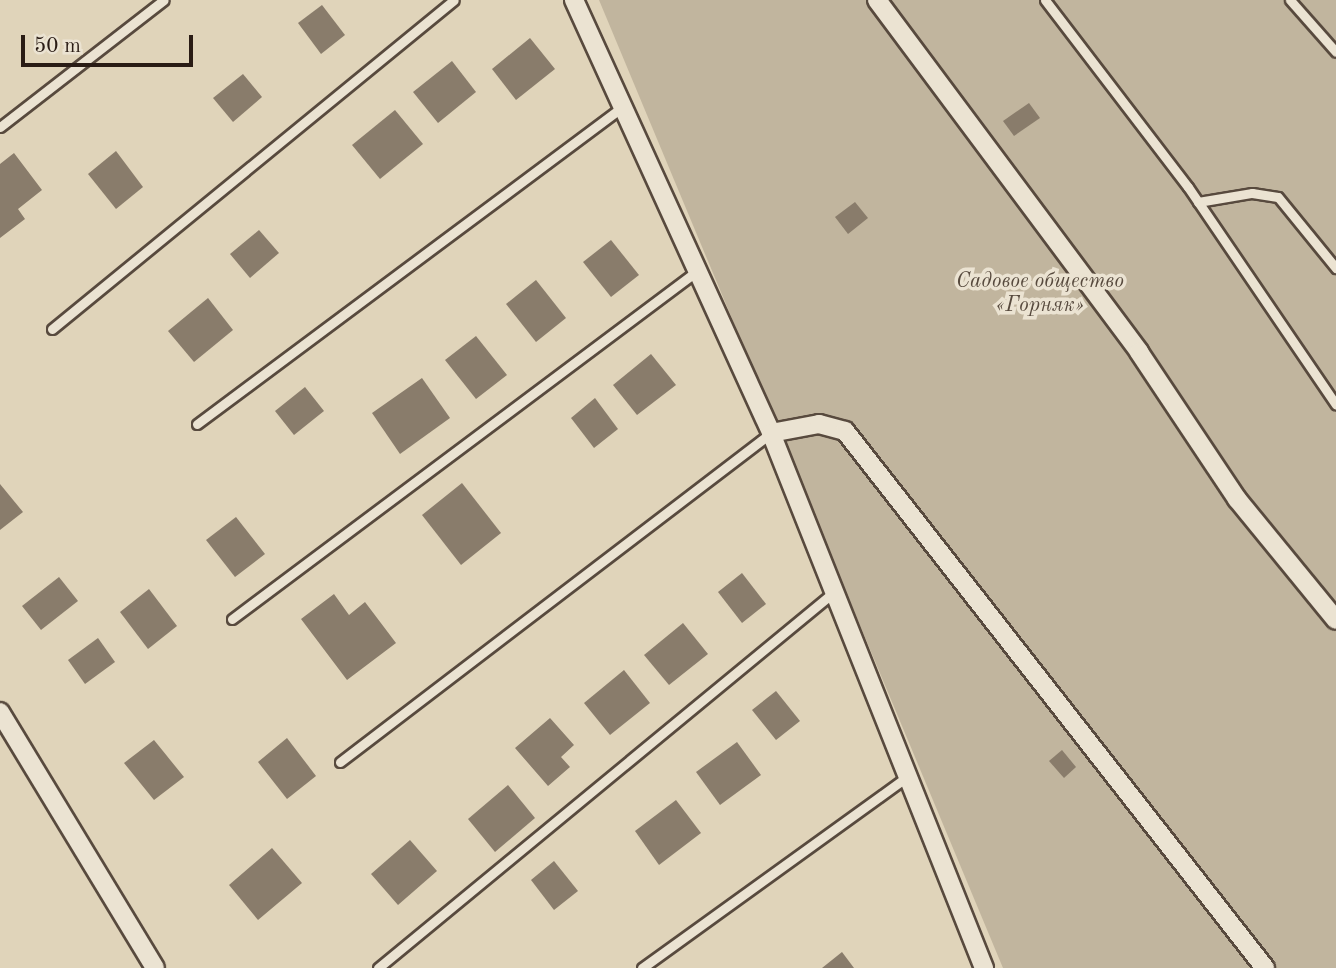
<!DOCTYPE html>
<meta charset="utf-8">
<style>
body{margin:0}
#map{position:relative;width:1336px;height:968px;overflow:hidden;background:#e0d4ba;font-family:"Old Standard TT",serif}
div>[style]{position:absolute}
.green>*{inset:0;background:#c1b59e}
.building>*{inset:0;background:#897c6b}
.roads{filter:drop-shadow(2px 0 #584a3e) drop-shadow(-2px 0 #584a3e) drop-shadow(0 2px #584a3e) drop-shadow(0 -2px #584a3e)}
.service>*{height:9px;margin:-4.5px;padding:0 4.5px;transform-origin:4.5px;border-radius:4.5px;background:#ebe3d2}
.minor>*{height:18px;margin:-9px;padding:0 9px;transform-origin:9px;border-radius:9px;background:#ebe3d2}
span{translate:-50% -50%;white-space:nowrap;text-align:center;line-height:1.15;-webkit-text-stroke:7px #ebe3d2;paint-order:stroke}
.park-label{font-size:21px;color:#574a3e;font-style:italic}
.scale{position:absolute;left:21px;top:35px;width:172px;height:32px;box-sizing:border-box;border:4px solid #2a1c15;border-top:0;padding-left:9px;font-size:21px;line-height:24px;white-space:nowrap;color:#2a1c15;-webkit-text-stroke:5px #ebe3d2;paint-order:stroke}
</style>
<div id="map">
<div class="green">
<div style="clip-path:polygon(599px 0,1336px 0,1336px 968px,1003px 968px)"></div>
</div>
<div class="building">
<div style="clip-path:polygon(322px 5px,345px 35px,321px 54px,298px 23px)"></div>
<div style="clip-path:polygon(530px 38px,555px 69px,516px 100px,492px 69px)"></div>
<div style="clip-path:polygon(452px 61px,476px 92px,438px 123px,413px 92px)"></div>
<div style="clip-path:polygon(243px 74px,262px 97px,233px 122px,213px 98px)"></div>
<div style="clip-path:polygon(1029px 103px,1040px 118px,1014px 136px,1003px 121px)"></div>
<div style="clip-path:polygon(395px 110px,423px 144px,380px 179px,352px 145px)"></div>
<div style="clip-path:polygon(116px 151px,143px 187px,116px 209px,88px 174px)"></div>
<div style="clip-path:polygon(14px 153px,42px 190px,18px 209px,25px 219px,0 238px,0 164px)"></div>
<div style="clip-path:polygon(855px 202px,868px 218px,848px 234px,835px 217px)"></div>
<div style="clip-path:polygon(259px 230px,279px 253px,250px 278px,230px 254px)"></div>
<div style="clip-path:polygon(611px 240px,639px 275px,611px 297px,583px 262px)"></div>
<div style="clip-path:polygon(536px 280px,566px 318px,536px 342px,506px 304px)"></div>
<div style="clip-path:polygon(208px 298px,233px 330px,194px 362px,168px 331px)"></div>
<div style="clip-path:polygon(476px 336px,507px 375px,476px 399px,445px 360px)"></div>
<div style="clip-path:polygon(651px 354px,676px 385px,637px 415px,613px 385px)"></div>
<div style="clip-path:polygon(422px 378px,450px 418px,400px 454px,372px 413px)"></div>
<div style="clip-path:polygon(305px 387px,324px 411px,294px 435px,275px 411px)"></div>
<div style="clip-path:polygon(595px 398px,618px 429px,594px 448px,571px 418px)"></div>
<div style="clip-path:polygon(462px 483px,501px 533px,461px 565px,422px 515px)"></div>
<div style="clip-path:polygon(0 484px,23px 512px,0 530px)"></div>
<div style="clip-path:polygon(236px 517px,265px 554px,235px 577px,206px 540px)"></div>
<div style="clip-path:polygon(742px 573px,766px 604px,742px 623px,718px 592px)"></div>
<div style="clip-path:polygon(59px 577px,78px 601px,41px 630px,22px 606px)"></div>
<div style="clip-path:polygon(149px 589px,177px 626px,148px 649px,120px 612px)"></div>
<div style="clip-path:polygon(334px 594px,349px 615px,365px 602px,396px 643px,347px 680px,301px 619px)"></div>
<div style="clip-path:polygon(683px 623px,708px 654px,669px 685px,644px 655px)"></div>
<div style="clip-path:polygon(98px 638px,115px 662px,85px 684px,68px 660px)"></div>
<div style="clip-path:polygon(624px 670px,650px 703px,610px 735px,584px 703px)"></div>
<div style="clip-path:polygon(776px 691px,800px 721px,776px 740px,752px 710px)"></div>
<div style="clip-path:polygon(550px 718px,574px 745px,561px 757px,570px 767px,548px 786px,515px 748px)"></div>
<div style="clip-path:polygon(287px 738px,316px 776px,287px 799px,258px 762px)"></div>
<div style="clip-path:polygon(154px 740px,184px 777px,154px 800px,124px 763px)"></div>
<div style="clip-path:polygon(737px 742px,761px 775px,720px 805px,696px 772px)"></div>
<div style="clip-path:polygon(1062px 750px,1076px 767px,1064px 778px,1049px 761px)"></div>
<div style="clip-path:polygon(508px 785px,535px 818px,495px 852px,468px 819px)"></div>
<div style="clip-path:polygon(676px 800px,701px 833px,659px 865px,635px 831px)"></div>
<div style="clip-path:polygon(410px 840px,437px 871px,398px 905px,371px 874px)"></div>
<div style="clip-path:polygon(272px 848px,302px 883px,258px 920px,229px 885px)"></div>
<div style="clip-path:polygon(554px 861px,578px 891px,554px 910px,531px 880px)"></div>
<div style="clip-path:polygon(842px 952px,854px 968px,822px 968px)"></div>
</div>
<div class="roads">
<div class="service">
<div style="left:1045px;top:0;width:235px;rotate:52.6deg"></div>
<div style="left:1188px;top:187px;width:263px;rotate:55.8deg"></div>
<div style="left:1290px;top:0;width:69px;rotate:48.5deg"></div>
<div style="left:0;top:127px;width:207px;rotate:-37.8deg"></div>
<div style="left:1198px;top:202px;width:55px;rotate:-9.5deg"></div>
<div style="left:1252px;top:193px;width:26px;rotate:9deg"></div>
<div style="left:1278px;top:197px;width:92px;rotate:50.8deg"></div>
<div style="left:52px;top:329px;width:519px;rotate:-39.3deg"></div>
<div style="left:197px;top:424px;width:529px;rotate:-36.7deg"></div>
<div style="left:232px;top:619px;width:581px;rotate:-36.81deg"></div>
<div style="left:340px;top:762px;width:542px;rotate:-37.36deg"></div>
<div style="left:378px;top:968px;width:591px;rotate:-39.51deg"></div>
<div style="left:642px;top:968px;width:330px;rotate:-35.8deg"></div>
</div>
<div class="minor">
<div style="left:574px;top:0;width:476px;rotate:65.5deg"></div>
<div style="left:771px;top:433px;width:576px;rotate:68.29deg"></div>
<div style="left:877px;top:0;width:439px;rotate:53.3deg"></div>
<div style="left:1139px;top:352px;width:177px;rotate:56.3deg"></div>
<div style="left:1237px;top:499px;width:156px;rotate:50.7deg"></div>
<div style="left:771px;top:433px;width:49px;rotate:-10.6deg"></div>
<div style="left:819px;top:424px;width:27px;rotate:15deg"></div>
<div style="left:845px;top:431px;width:682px;rotate:51.97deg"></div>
<div style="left:0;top:712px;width:299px;rotate:58.8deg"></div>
</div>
</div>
<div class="park-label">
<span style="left:1040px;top:294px">Садовое общество<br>«Горняк»</span>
</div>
<div class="scale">50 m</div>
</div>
